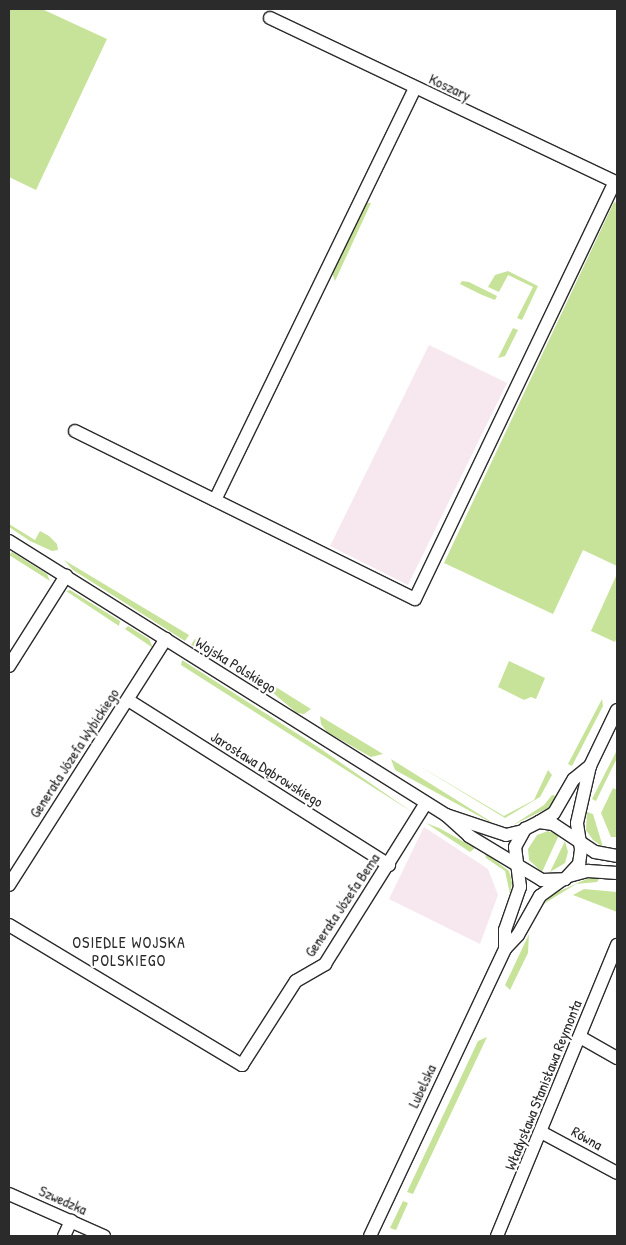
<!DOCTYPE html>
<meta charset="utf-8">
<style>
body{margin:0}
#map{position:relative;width:626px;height:1245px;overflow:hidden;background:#fff;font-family:"Patrick Hand",sans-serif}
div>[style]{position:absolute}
.built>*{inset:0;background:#f7e7ef}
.green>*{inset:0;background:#c7e39a}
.roads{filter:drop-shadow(1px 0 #2b2b2b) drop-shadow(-1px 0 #2b2b2b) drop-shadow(0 1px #2b2b2b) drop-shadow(0 -1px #2b2b2b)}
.minor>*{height:12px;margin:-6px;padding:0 6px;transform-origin:6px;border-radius:6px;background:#fff}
span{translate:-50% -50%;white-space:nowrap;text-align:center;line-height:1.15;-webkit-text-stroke:4.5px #fff;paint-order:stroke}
.street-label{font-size:15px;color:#2b2b2b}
.neighbourhood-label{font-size:16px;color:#2b2b2b;letter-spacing:1px}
.frame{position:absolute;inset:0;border:10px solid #2b2b2b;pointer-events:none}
</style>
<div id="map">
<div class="built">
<div style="clip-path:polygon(429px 345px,507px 383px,408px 585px,330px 546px)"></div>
<div style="clip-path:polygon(424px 827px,488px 869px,498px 895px,480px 944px,389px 899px)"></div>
</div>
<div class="green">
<div style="clip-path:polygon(9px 9px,42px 9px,107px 39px,36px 190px,9px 177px)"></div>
<div style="clip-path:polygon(614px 202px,617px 203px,617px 566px,583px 550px,553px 614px,444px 563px)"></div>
<div style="clip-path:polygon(366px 203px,371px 203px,335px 281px,332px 273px)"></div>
<div style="clip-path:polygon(508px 271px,538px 286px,522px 320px,517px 318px,533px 287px,508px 275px,499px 292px,488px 287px,495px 275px)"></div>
<div style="clip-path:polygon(462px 281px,469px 282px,497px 296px,495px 300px,482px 295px,460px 284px)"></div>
<div style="clip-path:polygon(513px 328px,518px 330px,505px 356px,498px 358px)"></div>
<div style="clip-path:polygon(9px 524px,35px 540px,40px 531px,49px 536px,57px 544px,58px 550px,52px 551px,30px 541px,9px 527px)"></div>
<div style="clip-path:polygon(12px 552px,47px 574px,50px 581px,9px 555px)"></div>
<div style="clip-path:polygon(64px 560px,189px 635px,185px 641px,73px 570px)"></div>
<div style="clip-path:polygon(617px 574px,617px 637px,615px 642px,591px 631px)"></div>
<div style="clip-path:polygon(70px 590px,120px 621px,119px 626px,66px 591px)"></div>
<div style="clip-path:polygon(128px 626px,149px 639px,153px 648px,125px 629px)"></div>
<div style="clip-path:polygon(195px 639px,219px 653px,218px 655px,191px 645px)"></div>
<div style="clip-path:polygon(182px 660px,318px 747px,412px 812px,181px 665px)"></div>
<div style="clip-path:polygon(509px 661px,545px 678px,536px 699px,531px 697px,524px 700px,498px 687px)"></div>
<div style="clip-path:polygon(263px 679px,311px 709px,304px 714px,297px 713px,261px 683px)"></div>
<div style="clip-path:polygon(602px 699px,603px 706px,572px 766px,568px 764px)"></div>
<div style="clip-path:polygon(320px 716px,383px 754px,371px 757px,327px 732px,321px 724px)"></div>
<div style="clip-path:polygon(617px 750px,617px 758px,596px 801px,592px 799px)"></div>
<div style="clip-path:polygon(391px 759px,490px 821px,490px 822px,395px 770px)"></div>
<div style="clip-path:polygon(416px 764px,504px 816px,534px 800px,548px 770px,552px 775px,540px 797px,505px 818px)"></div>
<div style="clip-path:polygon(613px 788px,617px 790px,617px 837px,611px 837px,601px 813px)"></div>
<div style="clip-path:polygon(552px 795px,557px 796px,548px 808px,513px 825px,544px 805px)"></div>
<div style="clip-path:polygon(587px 812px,593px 814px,603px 847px,593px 840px,586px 830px)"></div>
<div style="clip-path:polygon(426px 823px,439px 828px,475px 848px,470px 852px)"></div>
<div style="clip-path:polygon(548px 831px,559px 835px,542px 872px,529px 860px,528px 849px,537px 835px)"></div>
<div style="clip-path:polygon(565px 841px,568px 852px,565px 863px,550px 872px)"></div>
<div style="clip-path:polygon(485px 853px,509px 871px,512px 882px,510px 894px,505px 871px,486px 858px)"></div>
<div style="clip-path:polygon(589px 878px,599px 879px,597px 882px,576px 884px,542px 905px,555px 893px)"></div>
<div style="clip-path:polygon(584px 889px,617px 892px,617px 912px,573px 895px)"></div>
<div style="clip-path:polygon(529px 934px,528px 953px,510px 990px,505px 985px)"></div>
<div style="clip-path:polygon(487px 1037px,413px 1194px,407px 1192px,478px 1041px)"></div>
<div style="clip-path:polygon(403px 1201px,408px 1203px,396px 1230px,390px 1228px)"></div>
</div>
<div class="roads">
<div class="minor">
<div style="left:270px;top:18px;width:384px;rotate:25.4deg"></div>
<div style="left:75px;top:431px;width:379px;rotate:26.3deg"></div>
<div style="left:415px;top:599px;width:462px;rotate:-64.4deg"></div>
<div style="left:215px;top:500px;width:458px;rotate:-64.1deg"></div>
<div style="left:9px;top:541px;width:516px;rotate:32.09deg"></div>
<div style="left:446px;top:815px;width:31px;rotate:42deg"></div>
<div style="left:469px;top:836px;width:85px;rotate:31.1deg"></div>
<div style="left:542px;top:880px;width:23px;rotate:-2deg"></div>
<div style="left:565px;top:879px;width:21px;rotate:-47deg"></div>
<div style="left:579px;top:864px;width:15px;rotate:-82deg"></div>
<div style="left:581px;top:849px;width:26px;rotate:-99deg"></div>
<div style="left:577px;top:823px;width:58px;rotate:-77.2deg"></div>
<div style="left:590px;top:766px;width:62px;rotate:-64.3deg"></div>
<div style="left:9px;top:666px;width:107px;rotate:-57.7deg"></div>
<div style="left:128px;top:700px;width:309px;rotate:32.3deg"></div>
<div style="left:446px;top:815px;width:63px;rotate:18.4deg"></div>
<div style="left:506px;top:835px;width:17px;rotate:-13deg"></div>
<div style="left:539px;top:822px;width:17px;rotate:-31deg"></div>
<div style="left:554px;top:813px;width:39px;rotate:-60deg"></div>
<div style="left:574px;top:779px;width:21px;rotate:-39deg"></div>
<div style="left:569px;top:876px;width:20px;rotate:-15deg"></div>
<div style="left:588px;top:871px;width:29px;rotate:4deg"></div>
<div style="left:9px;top:885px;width:292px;rotate:-57.5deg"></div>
<div style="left:9px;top:925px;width:272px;rotate:31deg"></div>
<div style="left:242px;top:1065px;width:100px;rotate:-57.3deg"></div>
<div style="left:296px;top:981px;width:34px;rotate:-30deg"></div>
<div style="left:325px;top:964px;width:190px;rotate:-57.9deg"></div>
<div style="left:505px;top:949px;width:19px;rotate:-90deg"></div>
<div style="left:505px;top:930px;width:46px;rotate:-70.8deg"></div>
<div style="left:520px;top:887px;width:40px;rotate:-97.1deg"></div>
<div style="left:515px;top:847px;width:21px;rotate:-61deg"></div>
<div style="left:525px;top:829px;width:16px;rotate:-27deg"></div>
<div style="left:539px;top:822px;width:14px;rotate:8deg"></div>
<div style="left:553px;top:824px;width:50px;rotate:33.7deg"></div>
<div style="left:595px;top:852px;width:22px;rotate:10deg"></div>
<div style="left:580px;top:1037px;width:43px;rotate:29.6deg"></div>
<div style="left:541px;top:1132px;width:86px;rotate:28.3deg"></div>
<div style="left:9px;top:1194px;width:104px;rotate:23.9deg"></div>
<div style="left:64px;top:1236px;width:17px;rotate:-65deg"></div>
<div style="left:370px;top:1236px;width:317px;rotate:-64.8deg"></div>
<div style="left:505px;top:949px;width:19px;rotate:-47deg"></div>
<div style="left:518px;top:935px;width:45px;rotate:-60.6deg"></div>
<div style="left:540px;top:896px;width:26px;rotate:-36deg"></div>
<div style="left:497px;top:1236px;width:315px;rotate:-67.6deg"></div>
</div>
</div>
<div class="street-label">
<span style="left:450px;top:87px;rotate:25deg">Koszary</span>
<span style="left:236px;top:665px;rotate:32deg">Wojska Polskiego</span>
<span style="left:74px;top:753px;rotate:-57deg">Generała Józefa Wybickiego</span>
<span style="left:267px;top:769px;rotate:32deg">Jarosława Dąbrowskiego</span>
<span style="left:342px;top:905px;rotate:-56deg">Generała Józefa Bema</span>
<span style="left:543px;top:1085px;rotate:-68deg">Władysława Stanisława Reymonta</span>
<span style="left:422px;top:1086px;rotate:-65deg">Lubelska</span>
<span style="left:587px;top:1138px;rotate:29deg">Równa</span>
<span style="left:63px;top:1200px;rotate:24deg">Szwedzka</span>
</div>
<div class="neighbourhood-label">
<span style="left:129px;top:951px">OSIEDLE WOJSKA<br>POLSKIEGO</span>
</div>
<div class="frame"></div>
</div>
